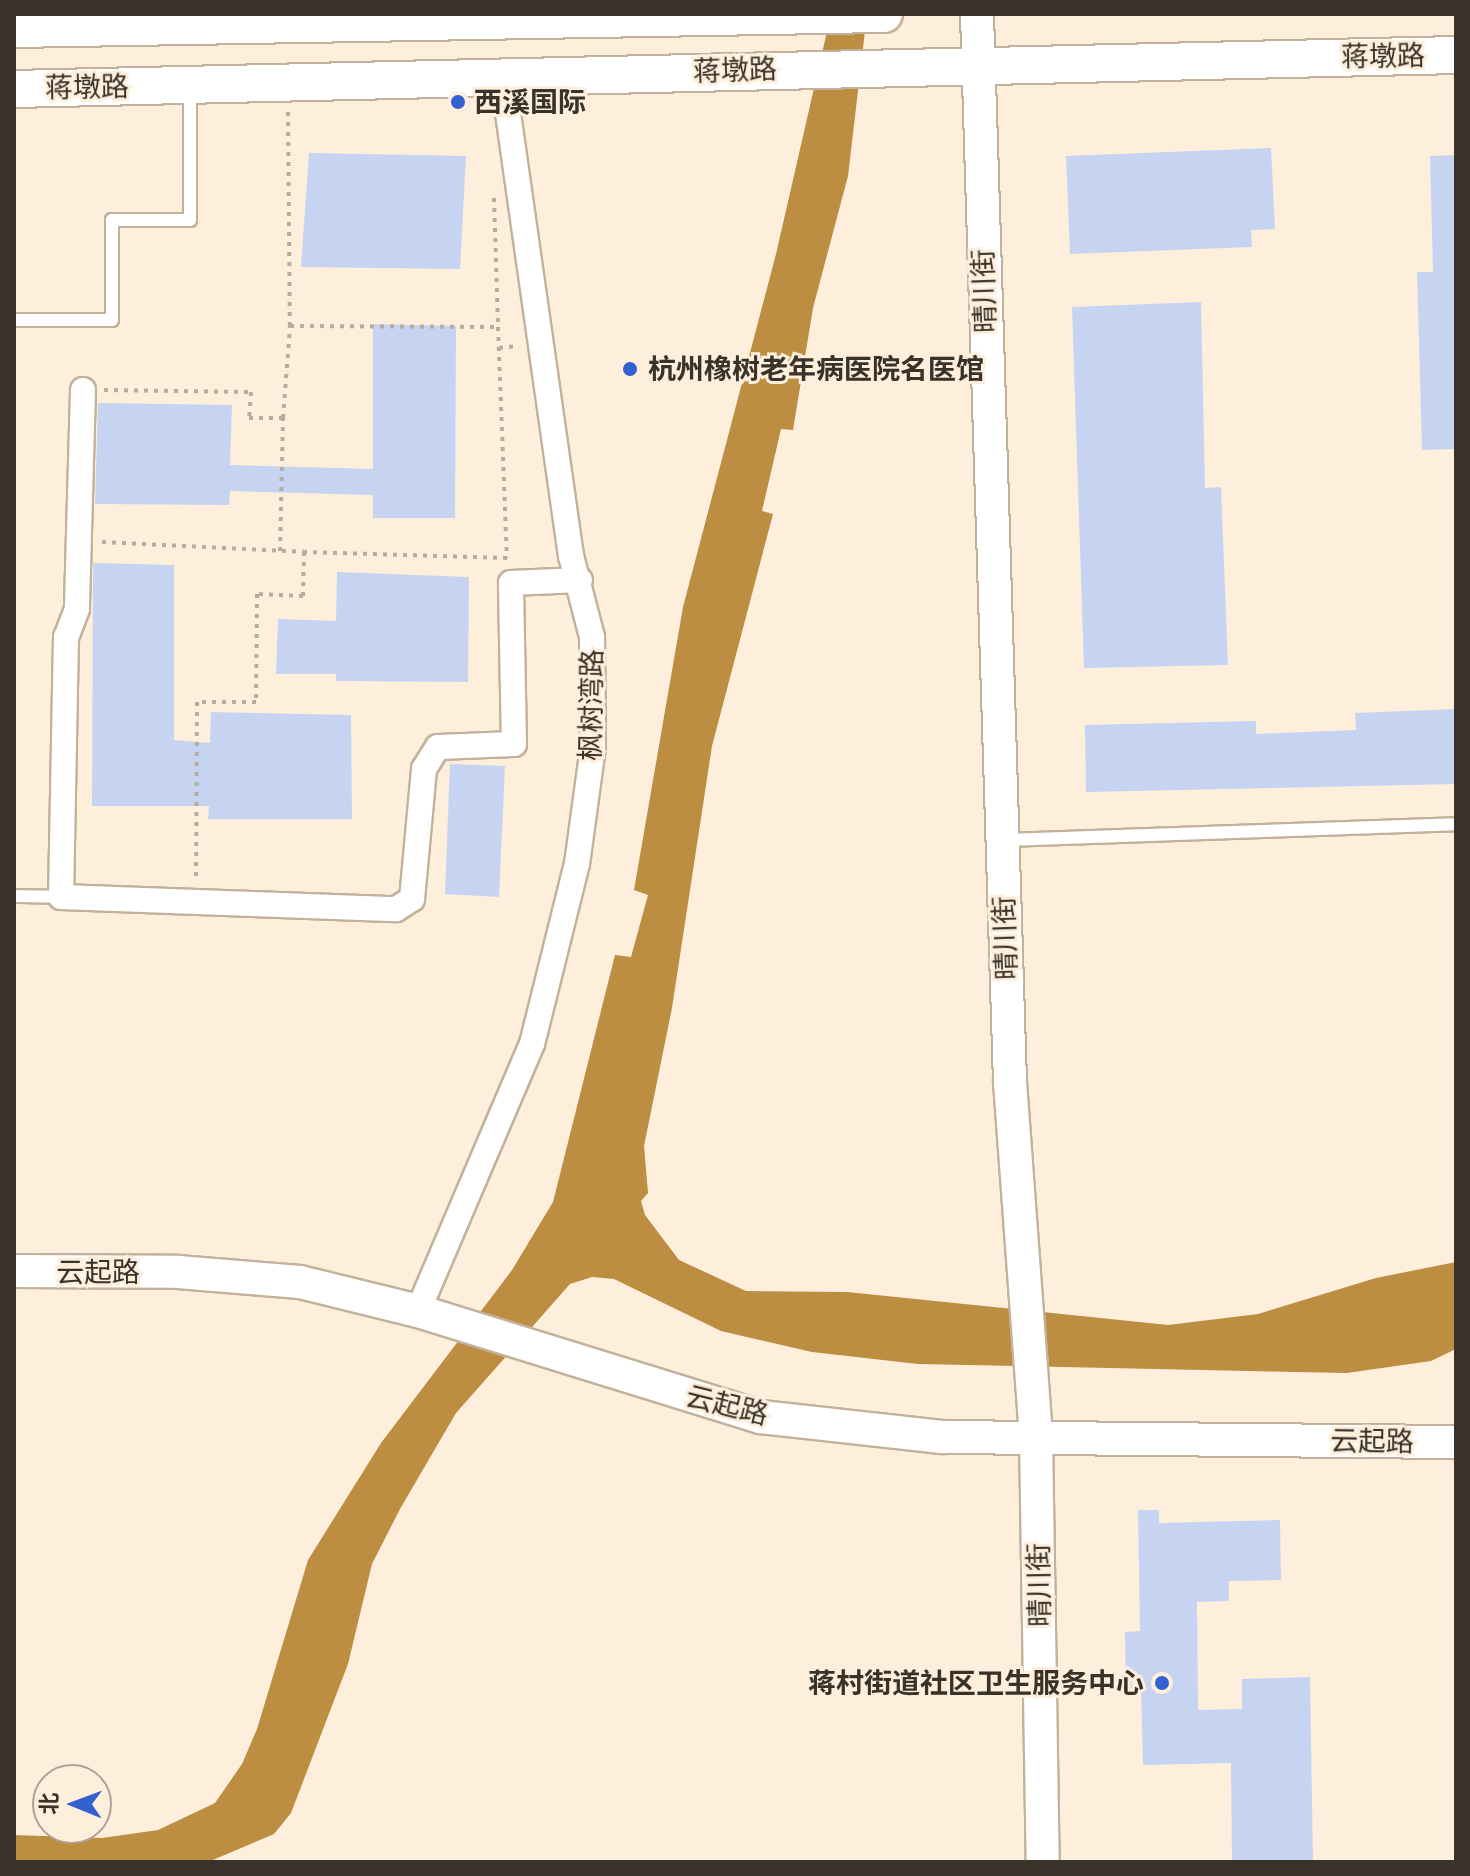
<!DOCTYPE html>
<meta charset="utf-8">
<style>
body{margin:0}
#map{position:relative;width:1470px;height:1876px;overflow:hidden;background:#fdefdc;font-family:Cabin,"Noto Sans SC",sans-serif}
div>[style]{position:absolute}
.water>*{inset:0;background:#bd8d41}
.building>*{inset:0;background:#c6d4f2}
.path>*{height:4px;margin-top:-2px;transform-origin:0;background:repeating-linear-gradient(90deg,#b8ac9d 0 4px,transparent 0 10px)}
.roads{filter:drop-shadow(2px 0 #c3b29b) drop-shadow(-2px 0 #c3b29b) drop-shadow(0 2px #c3b29b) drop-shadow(0 -2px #c3b29b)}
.service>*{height:12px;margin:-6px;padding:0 6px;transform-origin:6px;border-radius:6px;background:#fff}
.minor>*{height:24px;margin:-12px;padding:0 12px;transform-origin:12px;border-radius:12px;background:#fff}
.tertiary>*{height:32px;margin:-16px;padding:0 16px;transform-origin:16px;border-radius:16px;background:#fff}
.secondary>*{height:36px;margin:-18px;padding:0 18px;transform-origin:18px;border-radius:18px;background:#fff}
.dots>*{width:22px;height:22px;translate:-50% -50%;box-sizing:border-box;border:4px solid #fdefdc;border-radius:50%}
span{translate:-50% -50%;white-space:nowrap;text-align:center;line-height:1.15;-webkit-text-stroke:6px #fdefdc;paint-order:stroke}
.street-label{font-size:28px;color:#393229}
.poi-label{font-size:28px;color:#393229;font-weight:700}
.left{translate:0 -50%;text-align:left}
.right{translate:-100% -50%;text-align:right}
.frame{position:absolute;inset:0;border:16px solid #393229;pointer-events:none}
.north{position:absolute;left:32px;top:1764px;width:80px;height:80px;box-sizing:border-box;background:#fdefdc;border:2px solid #afa394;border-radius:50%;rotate:271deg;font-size:22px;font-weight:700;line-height:32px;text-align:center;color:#393229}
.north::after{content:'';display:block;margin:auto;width:28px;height:36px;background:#3361d0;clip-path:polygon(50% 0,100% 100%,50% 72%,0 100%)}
</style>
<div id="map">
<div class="water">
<div style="clip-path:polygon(831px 14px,867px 14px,848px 176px,813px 308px,793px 430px,781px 429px,762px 511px,773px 514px,712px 746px,672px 1008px,644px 1146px,648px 1193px,641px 1201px,645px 1215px,679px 1260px,746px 1291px,847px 1292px,1168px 1325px,1258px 1314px,1376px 1278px,1456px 1262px,1456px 1349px,1431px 1361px,1347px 1373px,918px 1364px,812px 1352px,721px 1331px,614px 1279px,592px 1277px,570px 1284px,456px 1413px,400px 1509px,372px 1564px,348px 1664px,291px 1813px,274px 1834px,208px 1862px,14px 1862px,14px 1835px,102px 1838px,158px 1830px,215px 1803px,242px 1764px,257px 1729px,308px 1560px,381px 1443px,512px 1270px,553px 1202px,615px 955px,631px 957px,648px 895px,634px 890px,683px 607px,776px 254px)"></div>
</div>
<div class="building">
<div style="clip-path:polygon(1271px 148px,1275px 229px,1251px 230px,1252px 247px,1070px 254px,1066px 156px)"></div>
<div style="clip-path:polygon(309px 153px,466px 156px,460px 269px,301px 267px)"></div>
<div style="clip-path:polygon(1456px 155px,1456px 449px,1422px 450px,1417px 272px,1433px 272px,1430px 156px)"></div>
<div style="clip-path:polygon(1201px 302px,1205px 488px,1221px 487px,1228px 665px,1084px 668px,1072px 307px)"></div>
<div style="clip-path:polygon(373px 324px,456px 326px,455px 518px,373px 518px,373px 495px,230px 491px,229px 505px,95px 504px,98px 403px,232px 405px,230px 465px,373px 469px)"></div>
<div style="clip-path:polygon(93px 563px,174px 565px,174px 740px,210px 743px,211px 712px,351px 715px,352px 819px,208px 819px,209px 806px,92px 806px)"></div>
<div style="clip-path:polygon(337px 572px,469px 577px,468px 682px,336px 681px,336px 674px,276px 674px,278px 619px,336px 621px)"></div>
<div style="clip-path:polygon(1456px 709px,1456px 784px,1086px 792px,1085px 725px,1256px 721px,1256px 734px,1356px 730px,1355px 713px)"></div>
<div style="clip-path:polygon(450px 764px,505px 766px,499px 897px,445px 894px)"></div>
<div style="clip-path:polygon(1138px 1510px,1159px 1510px,1159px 1523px,1280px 1520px,1281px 1580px,1229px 1581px,1229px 1601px,1197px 1602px,1198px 1710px,1242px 1709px,1242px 1679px,1310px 1677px,1313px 1862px,1232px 1862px,1231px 1763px,1143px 1765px,1141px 1688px,1126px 1688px,1125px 1632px,1140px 1631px)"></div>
</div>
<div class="path">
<div style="left:288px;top:112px;width:214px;rotate:89.5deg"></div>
<div style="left:494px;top:198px;width:129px;rotate:88.2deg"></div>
<div style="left:499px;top:348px;width:18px;rotate:-6deg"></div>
<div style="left:104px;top:390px;width:147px;rotate:0.8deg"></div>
<div style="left:251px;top:392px;width:26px;rotate:94deg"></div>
<div style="left:249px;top:418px;width:34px"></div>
<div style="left:283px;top:418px;width:92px;rotate:-85.6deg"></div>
<div style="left:290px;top:326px;width:208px;rotate:0.3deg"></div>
<div style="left:498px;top:327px;width:231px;rotate:87.8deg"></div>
<div style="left:507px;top:558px;width:203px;rotate:-178.3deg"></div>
<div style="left:102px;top:542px;width:202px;rotate:2.8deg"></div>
<div style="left:304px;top:552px;width:44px;rotate:91.3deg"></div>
<div style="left:303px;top:596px;width:46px;rotate:-177.5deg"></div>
<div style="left:257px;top:594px;width:108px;rotate:90.5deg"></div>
<div style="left:256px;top:702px;width:59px;rotate:180deg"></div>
<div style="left:197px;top:702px;width:179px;rotate:90.3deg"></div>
<div style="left:280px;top:551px;width:133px;rotate:-88.7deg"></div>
</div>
<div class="roads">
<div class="service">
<div style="left:14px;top:320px;width:98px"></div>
<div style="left:112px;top:320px;width:100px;rotate:-90deg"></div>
<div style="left:112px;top:220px;width:78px"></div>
<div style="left:190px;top:220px;width:133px;rotate:-90deg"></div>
<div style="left:1005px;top:840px;width:451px;rotate:-2deg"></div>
<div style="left:14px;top:896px;width:47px;rotate:1.2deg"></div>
</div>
<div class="minor">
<div style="left:83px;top:390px;width:219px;rotate:91.6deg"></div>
<div style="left:77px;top:609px;width:30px;rotate:111deg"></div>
<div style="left:66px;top:637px;width:260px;rotate:91.1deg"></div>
<div style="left:61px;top:897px;width:335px;rotate:2.1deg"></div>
<div style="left:396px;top:909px;width:19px;rotate:-32deg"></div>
<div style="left:412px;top:899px;width:131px;rotate:-84.7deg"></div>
<div style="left:424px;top:769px;width:26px;rotate:-58deg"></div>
<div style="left:438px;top:747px;width:76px;rotate:-2.3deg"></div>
<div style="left:514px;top:744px;width:161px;rotate:-91.1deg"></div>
<div style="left:511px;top:583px;width:69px;rotate:-2.5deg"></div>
<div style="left:418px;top:1311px;width:290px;rotate:-66.9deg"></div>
<div style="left:532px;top:1044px;width:186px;rotate:-76deg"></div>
<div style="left:577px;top:864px;width:118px;rotate:-82.2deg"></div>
<div style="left:593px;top:747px;width:110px;rotate:-90.5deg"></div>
<div style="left:592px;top:637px;width:84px;rotate:-104.5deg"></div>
<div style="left:571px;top:556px;width:485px;rotate:-98.1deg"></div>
</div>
<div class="tertiary">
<div style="left:977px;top:14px;width:1069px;rotate:88.23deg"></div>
<div style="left:1010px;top:1082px;width:355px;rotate:85.8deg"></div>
<div style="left:1036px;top:1436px;width:426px;rotate:89.1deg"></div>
<div style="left:14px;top:1271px;width:164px;rotate:0.3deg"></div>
<div style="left:178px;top:1272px;width:122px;rotate:4.7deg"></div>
<div style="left:300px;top:1282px;width:122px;rotate:13.8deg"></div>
<div style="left:418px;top:1311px;width:359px;rotate:17.2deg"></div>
<div style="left:761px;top:1417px;width:182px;rotate:6.3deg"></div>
<div style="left:942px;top:1437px;width:514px;rotate:0.56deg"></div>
</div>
<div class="secondary">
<div style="left:14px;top:29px;width:870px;rotate:-0.99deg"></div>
<div style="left:14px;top:89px;width:1442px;rotate:-1.35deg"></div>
</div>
</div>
<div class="dots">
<div style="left:458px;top:102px;background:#3361d0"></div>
<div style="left:630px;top:369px;background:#3361d0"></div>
<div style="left:1162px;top:1683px;background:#3361d0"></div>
</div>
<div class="street-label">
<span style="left:1383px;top:56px;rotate:-1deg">蒋墩路</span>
<span style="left:735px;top:70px;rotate:-2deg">蒋墩路</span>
<span style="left:87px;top:87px;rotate:-1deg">蒋墩路</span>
<span style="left:984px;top:291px;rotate:-92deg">晴川街</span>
<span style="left:591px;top:705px;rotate:-89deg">枫树湾路</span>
<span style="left:1005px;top:938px;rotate:-92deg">晴川街</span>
<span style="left:98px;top:1272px">云起路</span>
<span style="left:727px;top:1405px;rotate:14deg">云起路</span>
<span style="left:1372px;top:1441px;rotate:1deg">云起路</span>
<span style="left:1039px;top:1585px;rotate:-91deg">晴川街</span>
</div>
<div class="poi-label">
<span class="left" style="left:474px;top:102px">西溪国际</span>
<span class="left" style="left:648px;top:369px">杭州橡树老年病医院名医馆</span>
<span class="right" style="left:1144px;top:1683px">蒋村街道社区卫生服务中心</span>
</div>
<div class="frame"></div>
<div class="north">北</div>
</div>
